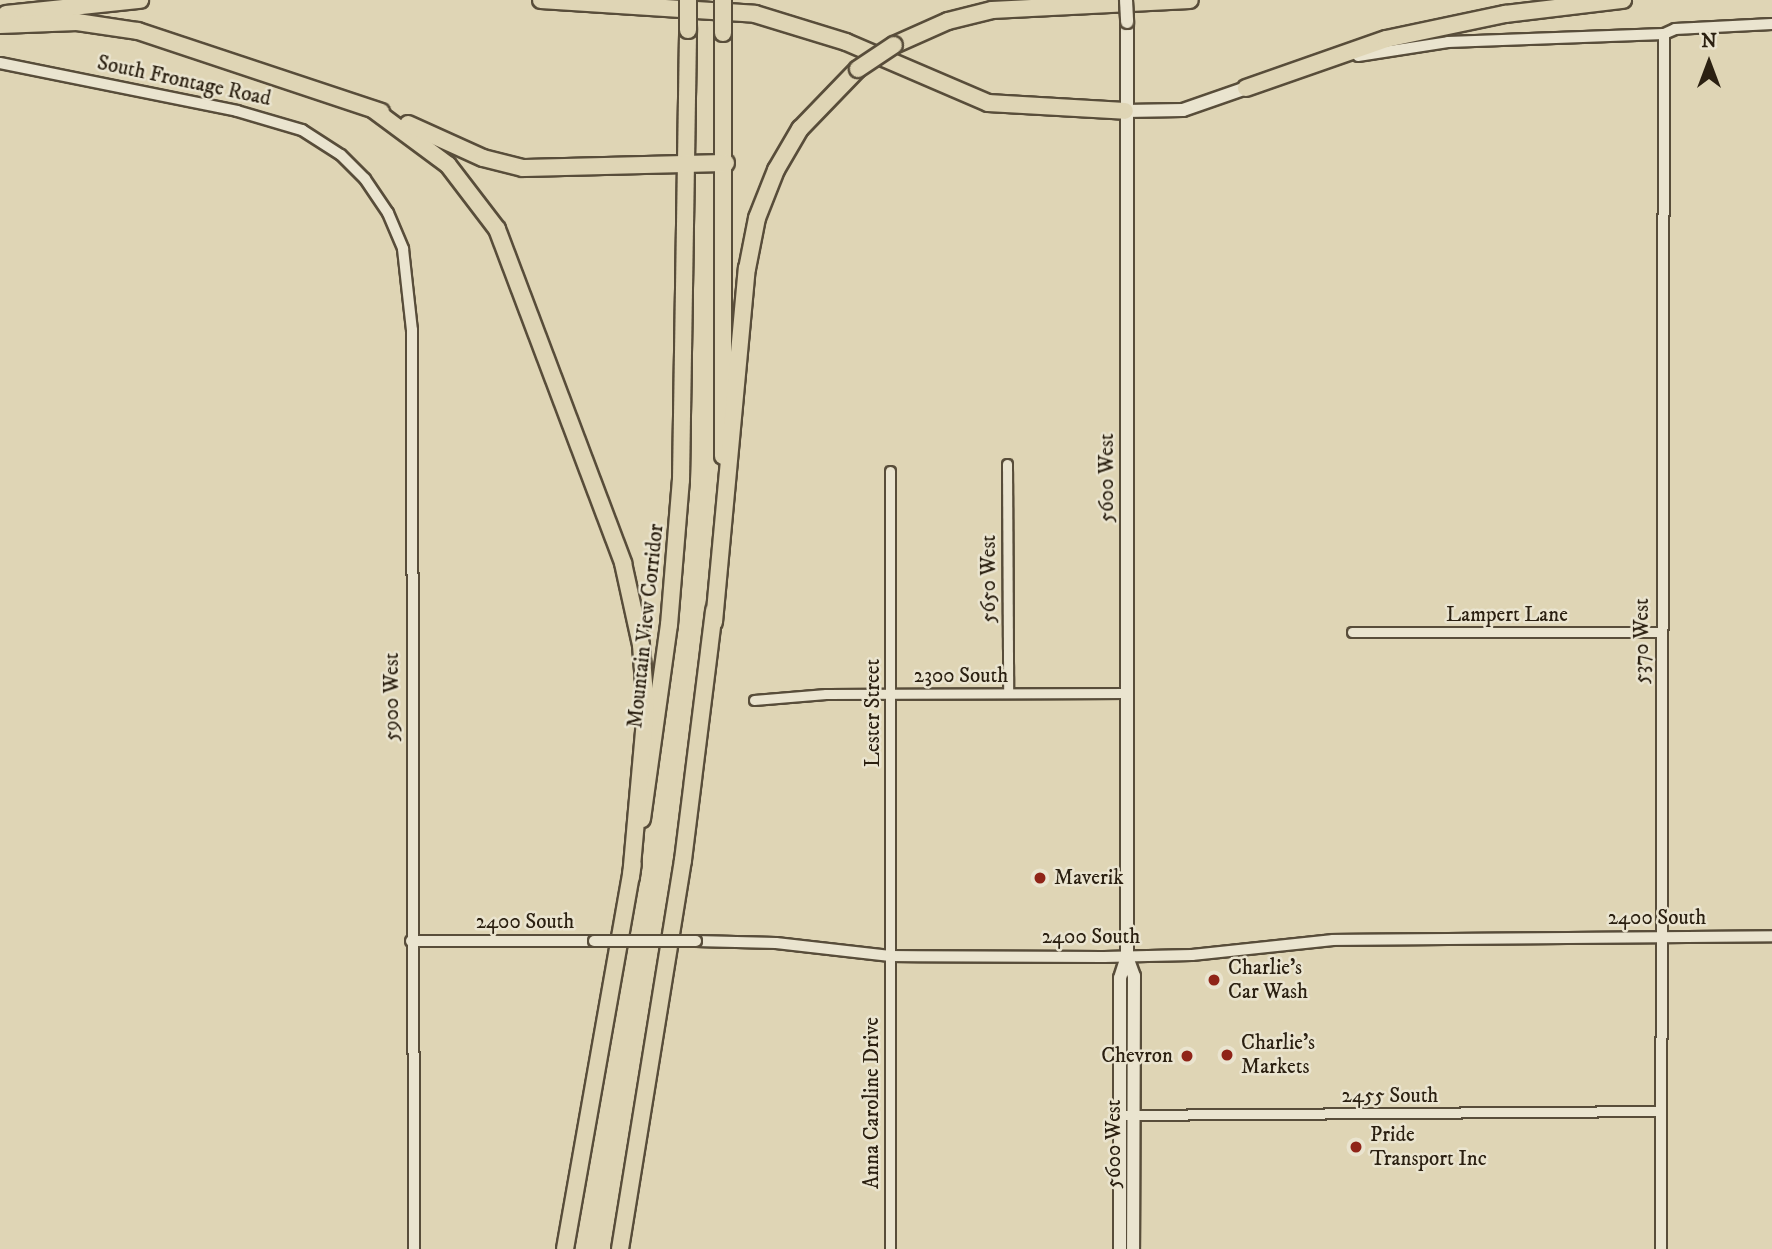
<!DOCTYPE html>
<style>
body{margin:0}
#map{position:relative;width:1772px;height:1249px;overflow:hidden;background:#dfd5b5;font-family:"IM FELL DW Pica",serif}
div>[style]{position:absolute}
.roads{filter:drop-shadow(2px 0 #584d3a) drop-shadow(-2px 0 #584d3a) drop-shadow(0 2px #584d3a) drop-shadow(0 -2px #584d3a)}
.minor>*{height:9px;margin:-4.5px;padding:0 4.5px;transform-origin:4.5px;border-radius:4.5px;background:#eae4cf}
.tertiary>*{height:10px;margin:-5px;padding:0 5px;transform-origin:5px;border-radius:5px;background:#eae4cf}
.secondary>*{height:12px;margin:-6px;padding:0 6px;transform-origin:6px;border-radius:6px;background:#eae4cf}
.trunk>*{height:16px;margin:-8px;padding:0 8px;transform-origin:8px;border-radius:8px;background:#dfd5b5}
.motorway>*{height:16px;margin:-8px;padding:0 8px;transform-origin:8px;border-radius:8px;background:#dfd5b5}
.bridges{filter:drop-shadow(2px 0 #584d3a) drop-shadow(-2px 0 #584d3a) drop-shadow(0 2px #584d3a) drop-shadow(0 -2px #584d3a)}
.tertiary-bridge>*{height:10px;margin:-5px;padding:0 5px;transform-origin:5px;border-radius:5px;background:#eae4cf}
.secondary-bridge>*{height:12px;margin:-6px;padding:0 6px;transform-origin:6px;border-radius:6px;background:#eae4cf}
.trunk-bridge>*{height:16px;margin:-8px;padding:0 8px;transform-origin:8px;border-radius:8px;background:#dfd5b5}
.motorway-bridge>*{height:16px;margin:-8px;padding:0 8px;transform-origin:8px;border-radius:8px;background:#dfd5b5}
.dots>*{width:19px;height:19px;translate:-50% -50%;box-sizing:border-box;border:4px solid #eae4cf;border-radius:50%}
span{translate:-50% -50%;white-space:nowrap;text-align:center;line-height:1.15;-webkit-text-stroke:5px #eae4cf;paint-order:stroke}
.street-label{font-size:21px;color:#2b2011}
.poi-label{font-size:21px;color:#2b2011}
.left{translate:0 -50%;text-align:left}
.right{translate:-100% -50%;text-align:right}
.north{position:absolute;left:1674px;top:28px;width:70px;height:70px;-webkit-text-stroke:5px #eae4cf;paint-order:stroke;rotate:0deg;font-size:19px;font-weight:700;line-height:28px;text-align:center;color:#2b2011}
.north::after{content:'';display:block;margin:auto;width:24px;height:32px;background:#2b2011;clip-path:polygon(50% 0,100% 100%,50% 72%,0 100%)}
</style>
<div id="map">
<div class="roads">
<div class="minor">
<div style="left:1007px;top:464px;width:229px;rotate:89.7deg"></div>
<div style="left:1352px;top:632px;width:309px"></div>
<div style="left:754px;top:700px;width:72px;rotate:-4.8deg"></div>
<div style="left:826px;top:694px;width:301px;rotate:-0.2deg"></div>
<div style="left:1120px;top:1115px;width:541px;rotate:-0.42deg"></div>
<div style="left:890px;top:1249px;width:778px;rotate:-90deg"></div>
</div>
<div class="tertiary">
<div style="left:1358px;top:56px;width:91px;rotate:-8.8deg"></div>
<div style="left:1448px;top:42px;width:216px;rotate:-2.1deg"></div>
<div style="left:1664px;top:34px;width:12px;rotate:-24deg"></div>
<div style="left:1675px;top:29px;width:97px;rotate:-3deg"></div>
<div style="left:0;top:63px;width:242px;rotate:11.4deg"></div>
<div style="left:237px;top:111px;width:68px;rotate:16.3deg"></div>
<div style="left:302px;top:130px;width:46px;rotate:32.7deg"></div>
<div style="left:341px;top:155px;width:34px;rotate:45deg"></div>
<div style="left:365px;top:179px;width:41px;rotate:55.9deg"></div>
<div style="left:388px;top:213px;width:39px;rotate:67deg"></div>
<div style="left:403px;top:249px;width:81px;rotate:83.7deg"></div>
<div style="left:412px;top:330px;width:919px;rotate:89.88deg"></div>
<div style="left:411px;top:941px;width:183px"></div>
<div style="left:696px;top:941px;width:80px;rotate:1.4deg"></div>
<div style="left:776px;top:943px;width:115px;rotate:6.5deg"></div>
<div style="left:890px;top:956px;width:214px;rotate:0.3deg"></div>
<div style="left:1104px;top:957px;width:88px;rotate:-1.3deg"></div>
<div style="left:1192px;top:955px;width:142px;rotate:-6.1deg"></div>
<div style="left:1333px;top:940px;width:439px;rotate:-0.5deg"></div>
<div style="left:1661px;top:1249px;width:1215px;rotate:-89.86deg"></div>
</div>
<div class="secondary">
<div style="left:1125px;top:111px;width:58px;rotate:-1deg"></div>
<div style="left:1183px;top:110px;width:67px;rotate:-19.2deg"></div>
<div style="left:1127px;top:957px;width:20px;rotate:70deg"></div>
<div style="left:1134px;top:976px;width:273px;rotate:90.2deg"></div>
<div style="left:1120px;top:1249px;width:271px;rotate:-90deg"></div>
<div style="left:1120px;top:978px;width:22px;rotate:-72deg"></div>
<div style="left:1127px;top:957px;width:935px;rotate:-90deg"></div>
</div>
<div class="trunk">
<div style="left:723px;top:33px;width:423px;rotate:90deg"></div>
<div style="left:642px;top:819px;width:196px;rotate:-82.1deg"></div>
<div style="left:669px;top:625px;width:145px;rotate:-85.3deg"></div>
<div style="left:681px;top:480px;width:450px;rotate:-89.1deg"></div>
<div style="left:565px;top:1249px;width:390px;rotate:-80deg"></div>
<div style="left:620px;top:1249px;width:394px;rotate:-80.8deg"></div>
<div style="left:683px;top:860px;width:251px;rotate:-82.9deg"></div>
</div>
<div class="motorway">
<div style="left:541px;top:0;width:214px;rotate:3.7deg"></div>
<div style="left:755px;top:14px;width:95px;rotate:17.1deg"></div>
<div style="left:846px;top:42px;width:155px;rotate:23.2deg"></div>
<div style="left:988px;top:103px;width:137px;rotate:3.3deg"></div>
<div style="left:6px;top:14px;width:135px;rotate:-6deg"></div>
<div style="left:0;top:25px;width:77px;rotate:-2.2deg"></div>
<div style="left:77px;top:22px;width:62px;rotate:8.4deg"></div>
<div style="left:138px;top:31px;width:256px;rotate:18.4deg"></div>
<div style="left:894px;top:45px;width:59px;rotate:-24deg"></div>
<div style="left:948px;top:21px;width:45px;rotate:-14deg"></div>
<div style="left:992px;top:10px;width:198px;rotate:-2.9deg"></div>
<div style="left:1246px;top:88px;width:148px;rotate:-19.3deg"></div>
<div style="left:1386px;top:39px;width:122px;rotate:-11.9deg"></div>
<div style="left:1505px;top:14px;width:119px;rotate:-6.8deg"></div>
<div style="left:374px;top:110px;width:92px;rotate:36.6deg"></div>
<div style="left:448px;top:165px;width:81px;rotate:52.6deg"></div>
<div style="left:497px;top:229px;width:357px;rotate:69.3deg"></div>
<div style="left:623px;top:563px;width:84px;rotate:77.6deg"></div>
<div style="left:641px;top:645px;width:64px;rotate:85.5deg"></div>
<div style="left:646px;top:709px;width:169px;rotate:95.1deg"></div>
<div style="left:408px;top:124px;width:82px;rotate:24.4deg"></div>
<div style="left:483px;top:158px;width:41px;rotate:14deg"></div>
<div style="left:523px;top:168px;width:203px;rotate:-1.4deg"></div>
<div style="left:714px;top:622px;width:355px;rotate:-84.7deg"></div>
<div style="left:747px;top:269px;width:52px;rotate:-78.9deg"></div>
<div style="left:757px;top:218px;width:52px;rotate:-68.4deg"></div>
<div style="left:776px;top:170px;width:48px;rotate:-59.7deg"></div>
<div style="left:800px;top:129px;width:83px;rotate:-46deg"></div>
</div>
</div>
<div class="bridges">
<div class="tertiary-bridge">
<div style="left:594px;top:941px;width:102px"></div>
</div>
<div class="secondary-bridge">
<div style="left:1126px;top:0;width:22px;rotate:87deg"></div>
</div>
<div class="trunk-bridge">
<div style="left:723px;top:0;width:33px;rotate:90deg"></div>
<div style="left:688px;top:30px;width:30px;rotate:-90deg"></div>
</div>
<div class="motorway-bridge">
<div style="left:858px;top:69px;width:43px;rotate:-33.7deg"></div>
</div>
</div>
<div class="dots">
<div style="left:1040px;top:878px;background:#8f2418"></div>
<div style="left:1214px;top:980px;background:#8f2418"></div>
<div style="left:1227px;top:1055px;background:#8f2418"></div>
<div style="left:1187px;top:1056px;background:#8f2418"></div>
<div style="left:1356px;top:1147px;background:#8f2418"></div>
</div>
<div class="street-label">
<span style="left:184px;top:81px;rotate:12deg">South Frontage Road</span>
<span style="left:1107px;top:478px;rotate:-90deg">5600 West</span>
<span style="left:989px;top:579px;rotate:-90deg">5650 West</span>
<span style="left:1507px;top:615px">Lampert Lane</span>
<span style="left:646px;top:626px;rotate:-84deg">Mountain View Corridor</span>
<span style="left:1642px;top:641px;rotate:-90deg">5370 West</span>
<span style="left:961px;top:676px">2300 South</span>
<span style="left:392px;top:697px;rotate:-90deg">5900 West</span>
<span style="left:873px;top:713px;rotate:-90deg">Lester Street</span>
<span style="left:1657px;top:918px">2400 South</span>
<span style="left:525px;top:922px">2400 South</span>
<span style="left:1091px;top:937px">2400 South</span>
<span style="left:1390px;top:1096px">2455 South</span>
<span style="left:872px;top:1103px;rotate:-90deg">Anna Caroline Drive</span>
<span style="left:1114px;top:1144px;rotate:-90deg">5600 West</span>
</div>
<div class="poi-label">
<span class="left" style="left:1054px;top:878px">Maverik</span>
<span class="left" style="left:1228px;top:980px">Charlie's<br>Car Wash</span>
<span class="left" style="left:1241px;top:1055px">Charlie's<br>Markets</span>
<span class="right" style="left:1173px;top:1056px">Chevron</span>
<span class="left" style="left:1370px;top:1147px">Pride<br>Transport Inc</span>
</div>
<div class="north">N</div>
</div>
